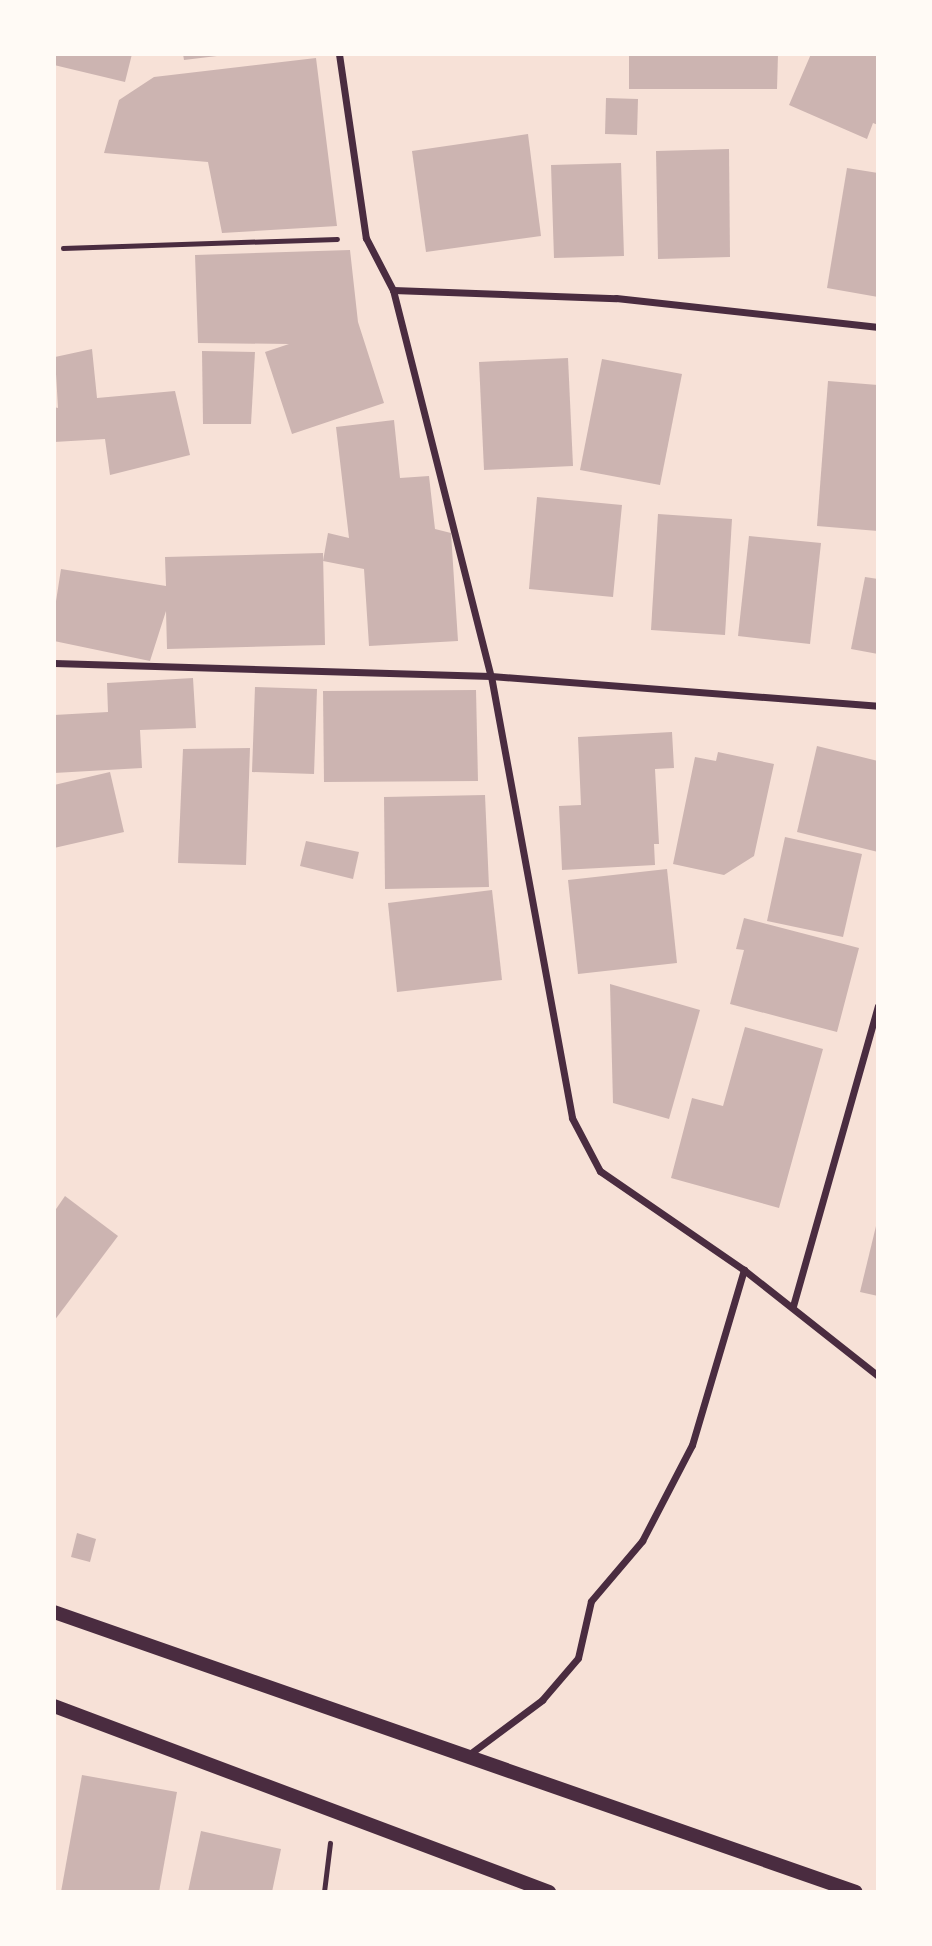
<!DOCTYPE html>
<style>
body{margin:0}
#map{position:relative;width:932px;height:1946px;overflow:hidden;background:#f7e1d7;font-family:"Archivo Narrow",sans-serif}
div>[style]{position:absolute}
.building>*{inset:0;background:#ccb4b1}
.path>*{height:4.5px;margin:-2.25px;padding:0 2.25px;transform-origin:2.25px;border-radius:2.25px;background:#4a2c40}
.minor>*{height:7px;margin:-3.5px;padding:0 3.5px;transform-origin:3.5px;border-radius:3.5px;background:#4a2c40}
.secondary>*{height:14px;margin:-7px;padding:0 7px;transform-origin:7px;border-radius:7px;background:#4a2c40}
span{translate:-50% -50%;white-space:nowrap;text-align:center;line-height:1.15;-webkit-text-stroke:6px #fffaf5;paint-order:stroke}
.frame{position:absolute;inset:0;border:56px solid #fffaf5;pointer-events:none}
</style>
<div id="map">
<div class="building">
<div style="clip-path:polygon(54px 54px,132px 54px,125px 82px,54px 65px)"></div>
<div style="clip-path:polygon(183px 54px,216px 54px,217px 56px,184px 60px)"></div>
<div style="clip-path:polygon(629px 54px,778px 54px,777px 89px,629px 89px)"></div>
<div style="clip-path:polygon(811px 54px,878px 54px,878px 125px,873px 123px,867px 139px,789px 105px)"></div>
<div style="clip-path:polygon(316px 58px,337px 226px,222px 233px,208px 162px,104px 153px,119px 100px,154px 77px)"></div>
<div style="clip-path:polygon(606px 98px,638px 99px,637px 135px,605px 134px)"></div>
<div style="clip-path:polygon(528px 134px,541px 236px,426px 252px,412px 151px)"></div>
<div style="clip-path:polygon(729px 149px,730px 257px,658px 259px,656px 151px)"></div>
<div style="clip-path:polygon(621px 163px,624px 256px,554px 258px,551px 165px)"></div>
<div style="clip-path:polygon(847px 168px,878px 173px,878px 297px,827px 288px)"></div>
<div style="clip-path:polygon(350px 250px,358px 322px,384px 403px,292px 434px,265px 352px,289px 344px,198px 343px,195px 255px)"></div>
<div style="clip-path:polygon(92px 349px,97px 398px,175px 391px,190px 455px,110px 475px,105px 439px,54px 442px,54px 407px,58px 408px,55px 357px)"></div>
<div style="clip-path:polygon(202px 351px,255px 352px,251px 424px,203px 424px)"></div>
<div style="clip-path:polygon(568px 358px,573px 466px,484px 470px,479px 362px)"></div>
<div style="clip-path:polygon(602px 359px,682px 374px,660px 485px,580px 470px)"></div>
<div style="clip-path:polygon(828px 381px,878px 385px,878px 531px,817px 526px)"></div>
<div style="clip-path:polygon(394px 420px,400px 478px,429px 476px,435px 529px,451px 533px,458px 641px,369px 646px,364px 569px,323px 561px,328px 533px,349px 538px,336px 427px)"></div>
<div style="clip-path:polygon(537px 497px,622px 505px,613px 597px,529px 589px)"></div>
<div style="clip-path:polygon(658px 514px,732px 519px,725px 635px,651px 630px)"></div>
<div style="clip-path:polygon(749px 536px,821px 543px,810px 644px,738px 636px)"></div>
<div style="clip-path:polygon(323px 553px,325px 645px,167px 649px,166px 611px,150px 661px,54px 641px,54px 614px,61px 569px,166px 586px,165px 557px)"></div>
<div style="clip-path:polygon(865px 577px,878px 579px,878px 654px,851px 649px)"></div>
<div style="clip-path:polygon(193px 678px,196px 728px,140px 730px,142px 768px,54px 773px,54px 715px,108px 712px,107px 683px)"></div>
<div style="clip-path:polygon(255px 687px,317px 689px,314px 774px,252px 772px)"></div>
<div style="clip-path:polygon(476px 690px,478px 781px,324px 782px,323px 691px)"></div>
<div style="clip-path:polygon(672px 732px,674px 768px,655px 769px,659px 844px,654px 844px,655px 865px,562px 870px,559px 806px,581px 805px,578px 737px)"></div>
<div style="clip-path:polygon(817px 746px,878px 761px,878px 852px,797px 832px)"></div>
<div style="clip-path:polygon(250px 748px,246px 865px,178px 863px,183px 749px)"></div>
<div style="clip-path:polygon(718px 752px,774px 764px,754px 856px,724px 875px,673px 864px,695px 757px,716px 761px)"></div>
<div style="clip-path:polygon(110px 772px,124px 832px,54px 848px,54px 785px)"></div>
<div style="clip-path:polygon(485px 795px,489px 887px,385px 889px,384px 797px)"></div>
<div style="clip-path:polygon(785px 837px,862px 854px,843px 937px,767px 921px)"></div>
<div style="clip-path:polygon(306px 841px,359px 852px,353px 879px,300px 866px)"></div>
<div style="clip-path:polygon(667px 869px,677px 963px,578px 974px,568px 880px)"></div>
<div style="clip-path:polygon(492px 890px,502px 980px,397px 992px,388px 903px)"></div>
<div style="clip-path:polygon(744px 918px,859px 948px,837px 1032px,730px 1004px,744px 950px,736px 949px)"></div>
<div style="clip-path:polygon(610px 984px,700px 1010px,669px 1119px,613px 1103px)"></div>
<div style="clip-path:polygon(745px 1027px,823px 1049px,779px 1208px,671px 1178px,692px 1098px,723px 1106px)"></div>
<div style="clip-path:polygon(65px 1196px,118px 1236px,54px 1321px,54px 1212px)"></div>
<div style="clip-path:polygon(877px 1222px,878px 1222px,878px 1296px,860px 1292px)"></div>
<div style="clip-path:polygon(77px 1533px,96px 1539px,90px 1562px,71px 1557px)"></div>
<div style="clip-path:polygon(82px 1775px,177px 1792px,159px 1892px,61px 1892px)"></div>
<div style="clip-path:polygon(201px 1831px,281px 1849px,272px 1892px,188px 1892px)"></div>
</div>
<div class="path">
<div style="left:63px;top:248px;width:274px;rotate:-1.9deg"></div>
<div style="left:324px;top:1892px;width:49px;rotate:-83deg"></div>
</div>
<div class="minor">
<div style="left:339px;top:54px;width:186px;rotate:81.7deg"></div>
<div style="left:366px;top:238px;width:59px;rotate:62.6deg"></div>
<div style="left:393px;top:290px;width:223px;rotate:2.1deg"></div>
<div style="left:616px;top:298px;width:264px;rotate:6.3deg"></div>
<div style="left:393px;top:290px;width:398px;rotate:75.8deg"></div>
<div style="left:491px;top:676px;width:449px;rotate:79.6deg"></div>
<div style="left:572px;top:1118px;width:60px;rotate:62.2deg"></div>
<div style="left:600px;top:1171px;width:175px;rotate:34.5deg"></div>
<div style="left:744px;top:1270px;width:171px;rotate:38.3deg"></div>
<div style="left:54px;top:663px;width:437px;rotate:1.7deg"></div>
<div style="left:491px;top:676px;width:388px;rotate:4.4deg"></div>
<div style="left:793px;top:1306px;width:312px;rotate:-74.2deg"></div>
<div style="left:467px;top:1756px;width:94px;rotate:-36.7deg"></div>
<div style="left:542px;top:1700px;width:55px;rotate:-49.4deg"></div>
<div style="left:578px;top:1658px;width:58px;rotate:-77.2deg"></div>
<div style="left:591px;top:1601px;width:79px;rotate:-49.6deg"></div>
<div style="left:642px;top:1541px;width:108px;rotate:-62.5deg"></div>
<div style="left:692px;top:1445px;width:183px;rotate:-73.5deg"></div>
</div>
<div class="secondary">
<div style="left:54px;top:1612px;width:849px;rotate:19.25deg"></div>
<div style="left:54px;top:1706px;width:529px;rotate:20.59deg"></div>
</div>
<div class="frame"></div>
</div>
